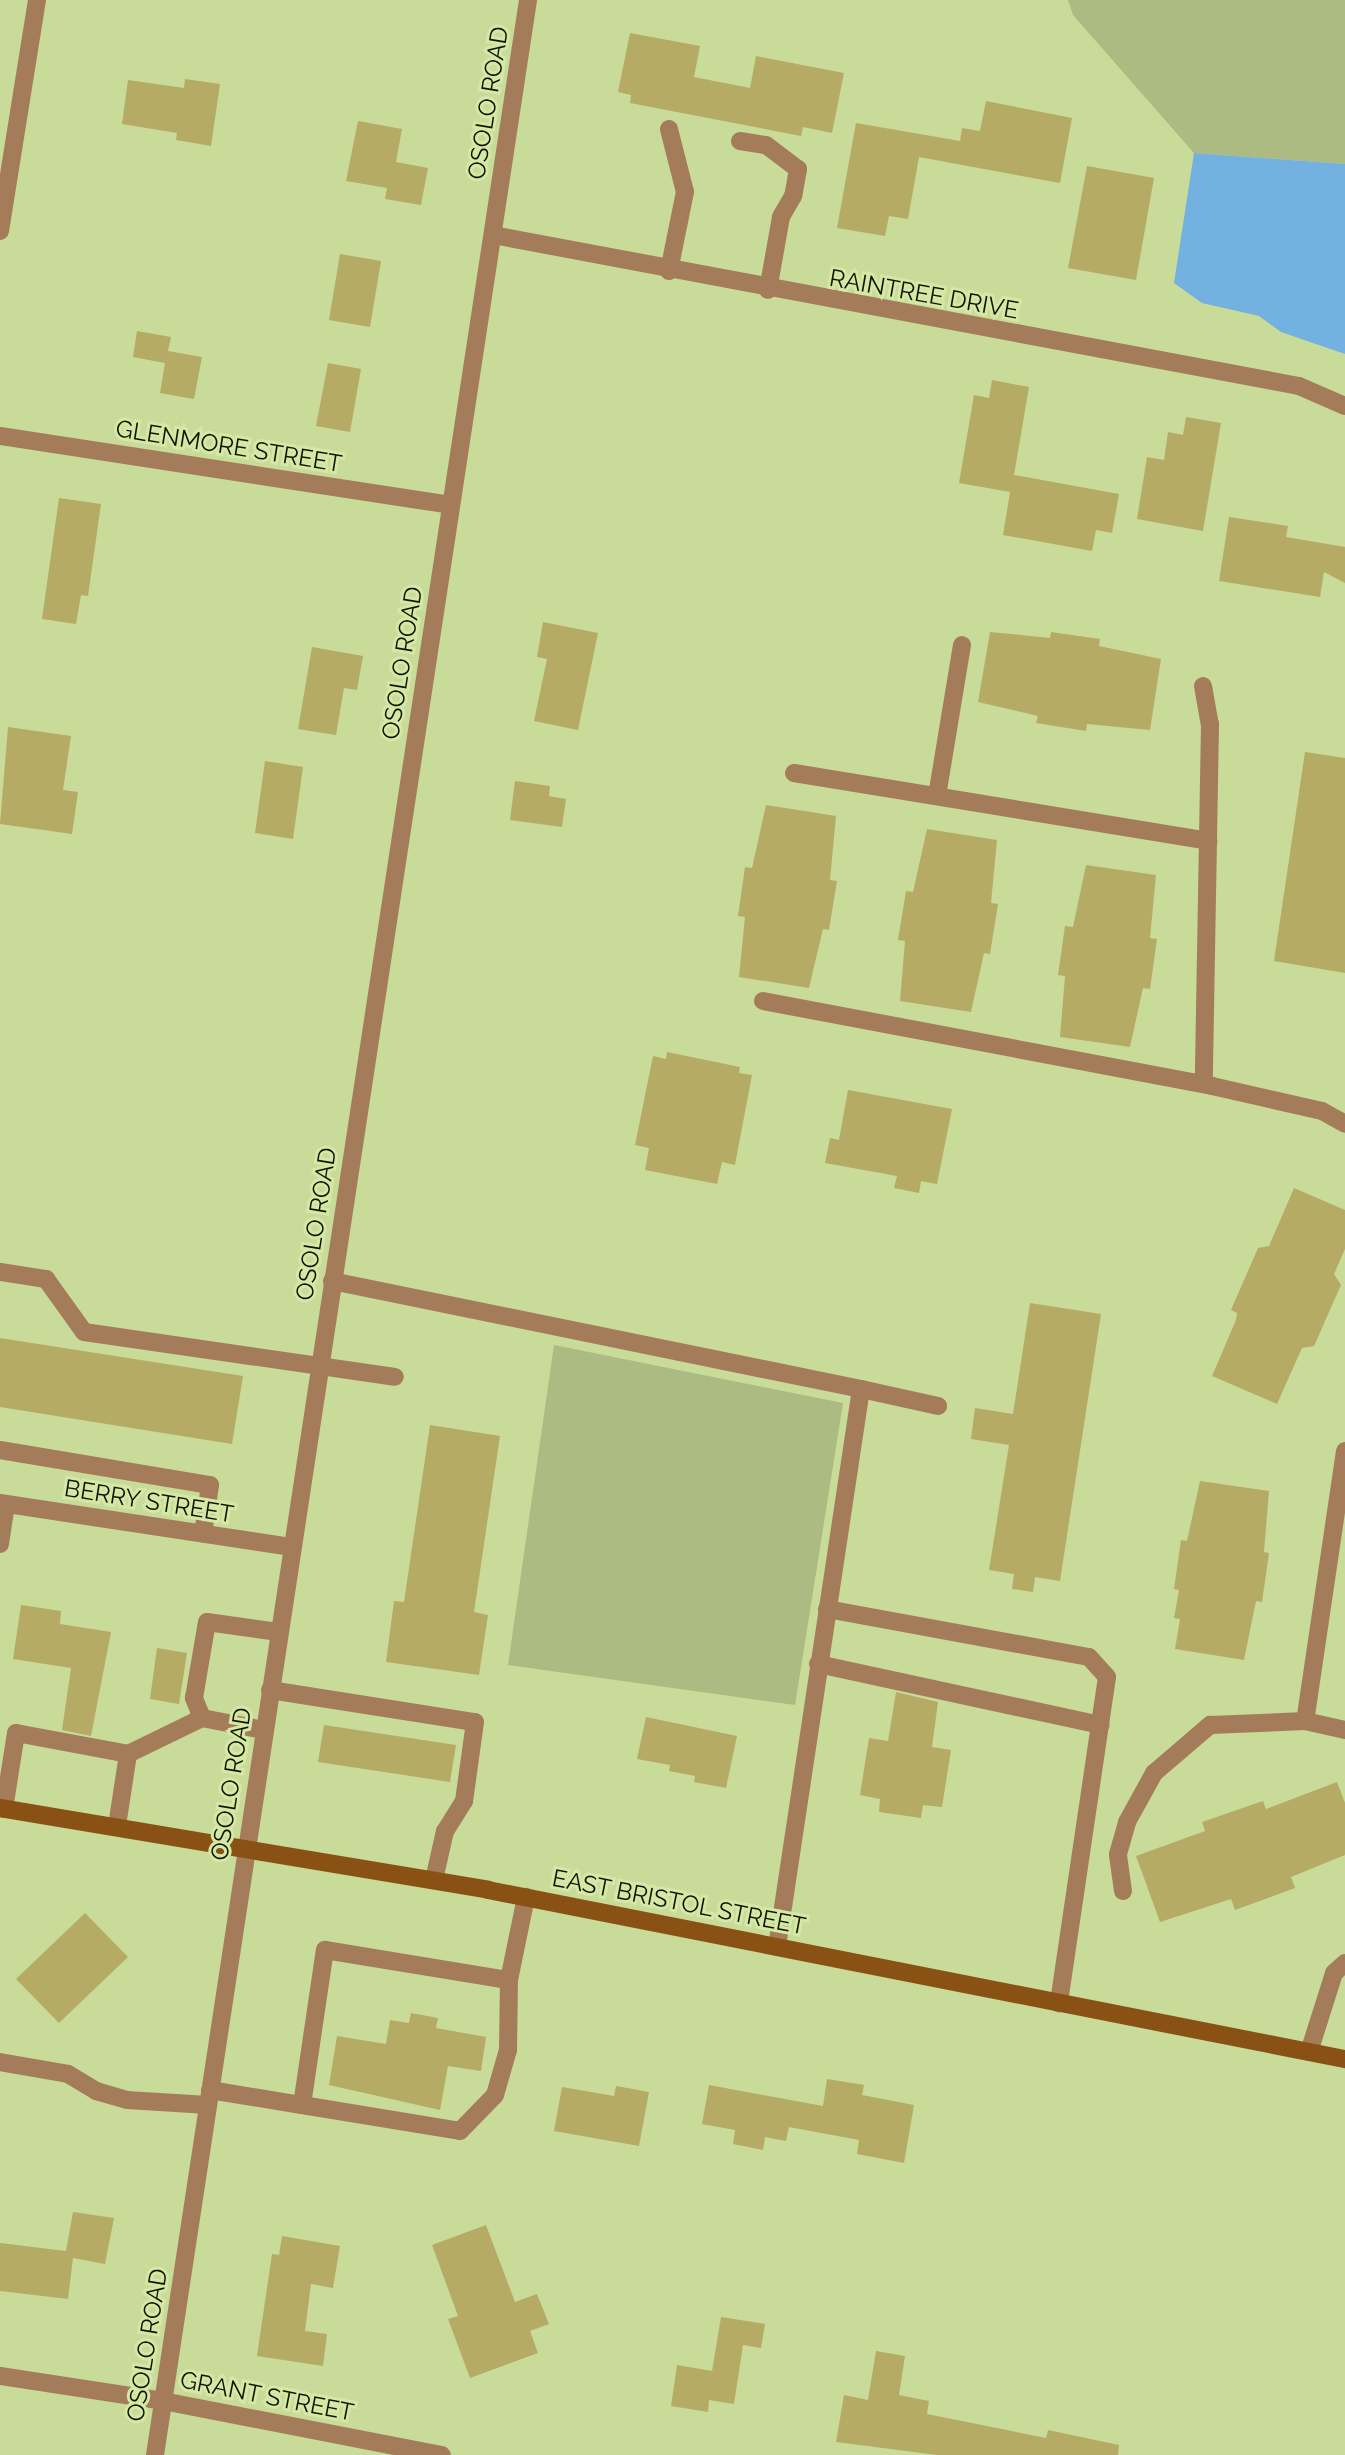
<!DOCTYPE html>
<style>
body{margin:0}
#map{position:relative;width:1345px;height:2455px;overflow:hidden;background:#c8db99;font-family:Raleway,sans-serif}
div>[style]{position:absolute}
.green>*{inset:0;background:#abbb81}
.water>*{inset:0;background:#73b2e0}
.building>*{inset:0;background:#b6ab64}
.service>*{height:18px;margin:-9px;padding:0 9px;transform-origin:9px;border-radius:9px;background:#a47c5a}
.minor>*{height:18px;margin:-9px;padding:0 9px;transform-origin:9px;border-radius:9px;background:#a47c5a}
.tertiary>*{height:18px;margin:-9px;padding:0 9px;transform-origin:9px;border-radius:9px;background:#a47c5a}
.secondary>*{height:18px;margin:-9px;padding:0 9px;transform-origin:9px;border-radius:9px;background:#8a5114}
span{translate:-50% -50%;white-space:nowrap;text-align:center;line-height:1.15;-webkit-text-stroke:6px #d5e8a6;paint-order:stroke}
.street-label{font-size:24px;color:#0f1500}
</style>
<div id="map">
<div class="green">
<div style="clip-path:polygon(1068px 0,1345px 0,1345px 164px,1194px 153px,1073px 15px)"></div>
<div style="clip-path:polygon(554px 1345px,843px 1403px,795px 1705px,508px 1665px)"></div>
</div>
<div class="water">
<div style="clip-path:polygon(1194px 153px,1345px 164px,1345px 354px,1281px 332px,1259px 316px,1202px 303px,1174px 283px)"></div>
</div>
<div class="building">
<div style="clip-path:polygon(630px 33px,700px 46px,694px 77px,750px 88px,756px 56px,844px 73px,832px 133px,803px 127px,801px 136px,630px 103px,631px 95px,618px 92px)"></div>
<div style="clip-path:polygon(185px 79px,220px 84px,211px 146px,176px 140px,177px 133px,122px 124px,128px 80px,184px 88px)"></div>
<div style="clip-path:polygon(986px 101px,1072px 118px,1060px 183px,919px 157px,908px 219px,889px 216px,885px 236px,837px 228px,856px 123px,960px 141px,962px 128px,980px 131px)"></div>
<div style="clip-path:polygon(358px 121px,402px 129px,396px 162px,428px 168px,421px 205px,385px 199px,387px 188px,346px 181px)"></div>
<div style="clip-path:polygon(1087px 166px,1154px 178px,1136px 280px,1068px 268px)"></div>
<div style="clip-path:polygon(340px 254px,381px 261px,370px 327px,329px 320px)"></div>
<div style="clip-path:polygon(137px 331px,171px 337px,168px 351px,202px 357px,194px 399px,160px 393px,165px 363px,133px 357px)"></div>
<div style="clip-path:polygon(328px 363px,361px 369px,350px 432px,316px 426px)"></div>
<div style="clip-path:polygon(992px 380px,1029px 387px,1014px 475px,1119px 494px,1112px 533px,1096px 530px,1092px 551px,1003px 535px,1010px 492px,959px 483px,974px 395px,989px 398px)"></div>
<div style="clip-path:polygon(1186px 417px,1221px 423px,1203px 531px,1137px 519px,1147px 457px,1164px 460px,1168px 432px,1183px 435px)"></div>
<div style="clip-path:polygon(59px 498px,101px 504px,88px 596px,81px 595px,76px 624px,42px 619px)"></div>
<div style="clip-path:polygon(1229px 517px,1288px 526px,1286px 537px,1345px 547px,1345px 583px,1324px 572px,1320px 597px,1219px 581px)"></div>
<div style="clip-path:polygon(543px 622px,598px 633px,578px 730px,534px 721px,547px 659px,537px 657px)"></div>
<div style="clip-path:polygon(990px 632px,1050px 638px,1051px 632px,1100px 639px,1099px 646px,1161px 659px,1150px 730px,1087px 724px,1086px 731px,1036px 723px,1038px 716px,978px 702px)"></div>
<div style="clip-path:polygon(312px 647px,363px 656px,357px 690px,344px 688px,336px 735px,298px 729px)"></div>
<div style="clip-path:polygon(8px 727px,71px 736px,63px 790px,78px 792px,72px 834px,0 824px)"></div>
<div style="clip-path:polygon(1305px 752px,1345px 758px,1345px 973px,1274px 961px)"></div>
<div style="clip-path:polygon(265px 761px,303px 767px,293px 839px,255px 833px)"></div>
<div style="clip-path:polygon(515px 781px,550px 786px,549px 796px,566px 799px,562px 827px,510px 820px)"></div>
<div style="clip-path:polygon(766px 805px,836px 816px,830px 880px,837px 881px,829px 930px,823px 929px,809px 988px,739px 977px,745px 917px,738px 916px,745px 867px,752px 868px)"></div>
<div style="clip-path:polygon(927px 829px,997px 840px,991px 903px,998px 904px,990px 954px,984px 953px,971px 1012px,900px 1001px,905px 941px,898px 940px,906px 891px,913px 892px)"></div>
<div style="clip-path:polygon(1086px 865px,1156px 875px,1150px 938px,1157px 939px,1150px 989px,1143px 988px,1130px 1047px,1060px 1037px,1065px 976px,1058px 975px,1065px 926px,1073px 927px)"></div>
<div style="clip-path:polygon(667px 1052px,740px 1067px,739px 1073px,752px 1075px,735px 1165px,722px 1162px,717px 1184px,645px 1170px,649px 1148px,635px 1145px,653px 1056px,666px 1059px)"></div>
<div style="clip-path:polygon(848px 1090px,952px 1109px,937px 1184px,921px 1181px,919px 1193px,894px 1188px,897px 1176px,825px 1163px,830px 1138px,839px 1140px)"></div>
<div style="clip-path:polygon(1294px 1188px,1345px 1210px,1345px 1249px,1334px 1274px,1341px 1285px,1314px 1346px,1302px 1348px,1277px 1404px,1212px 1376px,1236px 1320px,1237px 1313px,1231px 1310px,1258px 1248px,1269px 1246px)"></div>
<div style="clip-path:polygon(1030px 1303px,1101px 1314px,1060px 1581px,1035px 1577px,1033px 1592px,1012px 1589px,1014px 1574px,989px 1570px,1009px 1445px,971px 1439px,975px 1408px,1013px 1414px)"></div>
<div style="clip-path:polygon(0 1338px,243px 1376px,232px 1444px,0 1407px)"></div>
<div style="clip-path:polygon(430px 1425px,500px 1436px,474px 1612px,488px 1615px,479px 1675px,386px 1662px,394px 1601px,404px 1602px)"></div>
<div style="clip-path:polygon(1200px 1481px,1269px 1491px,1264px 1552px,1269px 1553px,1262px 1602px,1256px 1601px,1244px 1660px,1175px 1649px,1180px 1619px,1174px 1618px,1179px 1590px,1174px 1589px,1181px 1540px,1187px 1541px)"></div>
<div style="clip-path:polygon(21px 1605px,61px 1611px,60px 1624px,111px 1632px,91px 1736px,62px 1730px,71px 1668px,13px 1659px)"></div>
<div style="clip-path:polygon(157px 1648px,187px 1653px,179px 1704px,150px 1699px)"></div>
<div style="clip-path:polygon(896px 1692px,938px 1702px,932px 1747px,951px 1750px,942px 1807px,923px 1805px,921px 1818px,879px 1812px,880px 1799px,860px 1795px,869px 1738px,888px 1741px)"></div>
<div style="clip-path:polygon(646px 1717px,737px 1736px,726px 1788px,694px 1782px,695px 1776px,669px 1771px,670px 1765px,637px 1759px)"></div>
<div style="clip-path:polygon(324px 1725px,456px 1745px,450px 1782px,318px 1762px)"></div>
<div style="clip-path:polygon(1337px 1782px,1345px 1803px,1345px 1855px,1291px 1877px,1295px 1888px,1235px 1910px,1231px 1899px,1160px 1922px,1136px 1856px,1205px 1831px,1202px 1822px,1263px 1801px,1266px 1809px)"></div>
<div style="clip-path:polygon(85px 1913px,128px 1957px,59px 2023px,16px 1979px)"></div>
<div style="clip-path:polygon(411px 2013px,438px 2018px,436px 2028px,486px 2037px,481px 2071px,448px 2066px,440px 2110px,329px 2085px,337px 2036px,386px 2044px,390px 2020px,409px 2023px)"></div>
<div style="clip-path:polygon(827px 2079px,864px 2085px,862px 2095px,914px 2105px,904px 2163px,857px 2154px,859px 2140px,789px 2127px,786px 2141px,765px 2137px,763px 2150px,733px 2144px,735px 2130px,702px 2124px,709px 2085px,823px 2106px)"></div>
<div style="clip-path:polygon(616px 2086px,649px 2092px,639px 2146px,554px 2131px,562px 2087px,614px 2096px)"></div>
<div style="clip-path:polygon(73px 2212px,114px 2218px,105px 2264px,73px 2258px,68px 2299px,0 2291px,0 2243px,66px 2251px)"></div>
<div style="clip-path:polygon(486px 2225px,515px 2302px,537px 2294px,549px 2324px,530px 2331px,538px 2353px,470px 2378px,448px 2319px,458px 2316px,432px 2245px)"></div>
<div style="clip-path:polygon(282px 2236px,340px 2246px,333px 2288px,311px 2284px,305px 2331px,327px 2334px,323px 2366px,257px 2356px,272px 2254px,279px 2255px)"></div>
<div style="clip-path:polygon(721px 2317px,765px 2324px,761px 2348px,743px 2345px,734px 2404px,709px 2400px,708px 2412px,671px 2406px,677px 2365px,712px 2371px)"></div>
<div style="clip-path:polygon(876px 2351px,905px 2356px,899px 2395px,929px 2401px,927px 2414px,1046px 2438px,1048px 2430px,1119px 2445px,1118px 2455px,937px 2455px,836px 2442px,844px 2395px,868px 2400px)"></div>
</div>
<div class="service">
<div style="left:740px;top:141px;width:26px;rotate:9deg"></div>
<div style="left:766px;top:145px;width:40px;rotate:37deg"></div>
<div style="left:798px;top:169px;width:27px;rotate:100deg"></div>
<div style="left:793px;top:196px;width:24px;rotate:120deg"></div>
<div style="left:781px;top:217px;width:74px;rotate:100.1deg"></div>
<div style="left:669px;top:271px;width:81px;rotate:-78.6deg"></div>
<div style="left:685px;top:192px;width:65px;rotate:-104.3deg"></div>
<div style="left:937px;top:796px;width:153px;rotate:-80.6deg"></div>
<div style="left:0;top:1272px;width:47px;rotate:8.7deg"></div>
<div style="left:46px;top:1279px;width:65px;rotate:54.4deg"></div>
<div style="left:84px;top:1332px;width:314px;rotate:8.2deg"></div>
<div style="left:861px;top:1389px;width:79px;rotate:12.4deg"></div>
<div style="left:0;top:1450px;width:213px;rotate:9.5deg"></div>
<div style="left:210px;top:1485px;width:49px;rotate:98.1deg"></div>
<div style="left:0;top:1544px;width:40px;rotate:-81.5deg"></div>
<div style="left:827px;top:1609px;width:266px;rotate:10.4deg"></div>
<div style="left:1089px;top:1657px;width:27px;rotate:48deg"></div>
<div style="left:1107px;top:1677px;width:330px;rotate:98.4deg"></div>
<div style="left:818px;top:1664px;width:289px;rotate:12.2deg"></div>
<div style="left:270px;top:1690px;width:207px;rotate:8.9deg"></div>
<div style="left:475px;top:1722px;width:80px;rotate:97.9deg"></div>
<div style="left:464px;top:1801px;width:36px;rotate:122deg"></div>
<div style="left:445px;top:1831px;width:50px;rotate:102.7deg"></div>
<div style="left:202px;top:1718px;width:22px;rotate:-112deg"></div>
<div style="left:194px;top:1698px;width:77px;rotate:-80.3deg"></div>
<div style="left:207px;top:1622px;width:72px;rotate:8deg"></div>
<div style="left:4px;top:1809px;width:77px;rotate:-81deg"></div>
<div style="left:16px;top:1733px;width:114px;rotate:10.6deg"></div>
<div style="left:117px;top:1826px;width:73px;rotate:-81.3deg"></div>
<div style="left:128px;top:1754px;width:82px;rotate:-25.9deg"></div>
<div style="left:202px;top:1718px;width:63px;rotate:11deg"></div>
<div style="left:1123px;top:1891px;width:37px;rotate:-98deg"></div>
<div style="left:1118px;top:1854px;width:33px;rotate:-74deg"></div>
<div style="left:1127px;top:1822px;width:56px;rotate:-61.1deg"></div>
<div style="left:1154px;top:1773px;width:74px;rotate:-40.6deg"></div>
<div style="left:1210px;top:1725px;width:95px;rotate:-2.4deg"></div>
<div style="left:0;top:2062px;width:69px;rotate:10deg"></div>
<div style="left:68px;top:2074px;width:33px;rotate:31deg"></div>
<div style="left:96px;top:2091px;width:32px;rotate:16deg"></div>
<div style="left:127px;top:2100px;width:81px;rotate:3.5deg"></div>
<div style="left:210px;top:2090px;width:93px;rotate:9.3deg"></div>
<div style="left:302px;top:2105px;width:157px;rotate:-81.6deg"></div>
<div style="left:325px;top:1950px;width:186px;rotate:9.3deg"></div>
<div style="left:509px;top:1980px;width:85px;rotate:-78.4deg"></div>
<div style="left:302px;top:2105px;width:160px;rotate:9.3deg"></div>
<div style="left:460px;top:2131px;width:50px;rotate:-45.8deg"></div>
<div style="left:495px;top:2095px;width:47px;rotate:-73.9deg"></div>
<div style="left:508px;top:2050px;width:70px;rotate:-89.2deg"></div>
</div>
<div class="minor">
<div style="left:0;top:231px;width:234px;rotate:-80.9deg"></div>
<div style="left:493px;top:235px;width:820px;rotate:10.61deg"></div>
<div style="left:1299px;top:386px;width:50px;rotate:23.5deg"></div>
<div style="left:0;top:436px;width:456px;rotate:8.7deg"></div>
<div style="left:1203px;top:686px;width:39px;rotate:80deg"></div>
<div style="left:1210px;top:724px;width:360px;rotate:91deg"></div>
<div style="left:794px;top:773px;width:420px;rotate:9.3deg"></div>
<div style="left:763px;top:1001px;width:457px;rotate:10.7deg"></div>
<div style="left:1212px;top:1086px;width:113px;rotate:12.8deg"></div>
<div style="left:1322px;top:1111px;width:26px;rotate:29deg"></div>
<div style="left:332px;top:1281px;width:540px;rotate:11.54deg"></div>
<div style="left:861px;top:1389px;width:564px;rotate:98.56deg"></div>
<div style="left:1345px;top:1451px;width:273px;rotate:98.4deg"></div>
<div style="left:1305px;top:1721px;width:41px;rotate:12.7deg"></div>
<div style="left:0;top:1503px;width:294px;rotate:8.6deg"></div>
<div style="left:1309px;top:2052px;width:83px;rotate:-72.4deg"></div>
<div style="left:1334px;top:1973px;width:15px;rotate:-42deg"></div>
<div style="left:0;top:2376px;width:165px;rotate:8.7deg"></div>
<div style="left:163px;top:2401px;width:284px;rotate:11deg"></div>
</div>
<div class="tertiary">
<div style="left:155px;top:2455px;width:2483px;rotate:-81.36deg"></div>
</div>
<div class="secondary">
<div style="left:0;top:1808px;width:495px;rotate:9.5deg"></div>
<div style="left:488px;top:1890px;width:874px;rotate:11.16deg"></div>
</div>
<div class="street-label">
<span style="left:488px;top:103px;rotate:-81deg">OSOLO ROAD</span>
<span style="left:924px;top:294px;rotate:10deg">RAINTREE DRIVE</span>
<span style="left:229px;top:446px;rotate:9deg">GLENMORE STREET</span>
<span style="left:402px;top:663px;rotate:-81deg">OSOLO ROAD</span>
<span style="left:316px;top:1224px;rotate:-81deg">OSOLO ROAD</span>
<span style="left:149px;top:1501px;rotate:9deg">BERRY STREET</span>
<span style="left:231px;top:1784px;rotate:-81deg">OSOLO ROAD</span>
<span style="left:679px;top:1902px;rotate:11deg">EAST BRISTOL STREET</span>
<span style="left:147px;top:2345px;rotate:-81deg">OSOLO ROAD</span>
<span style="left:267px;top:2396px;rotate:11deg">GRANT STREET</span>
</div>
</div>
